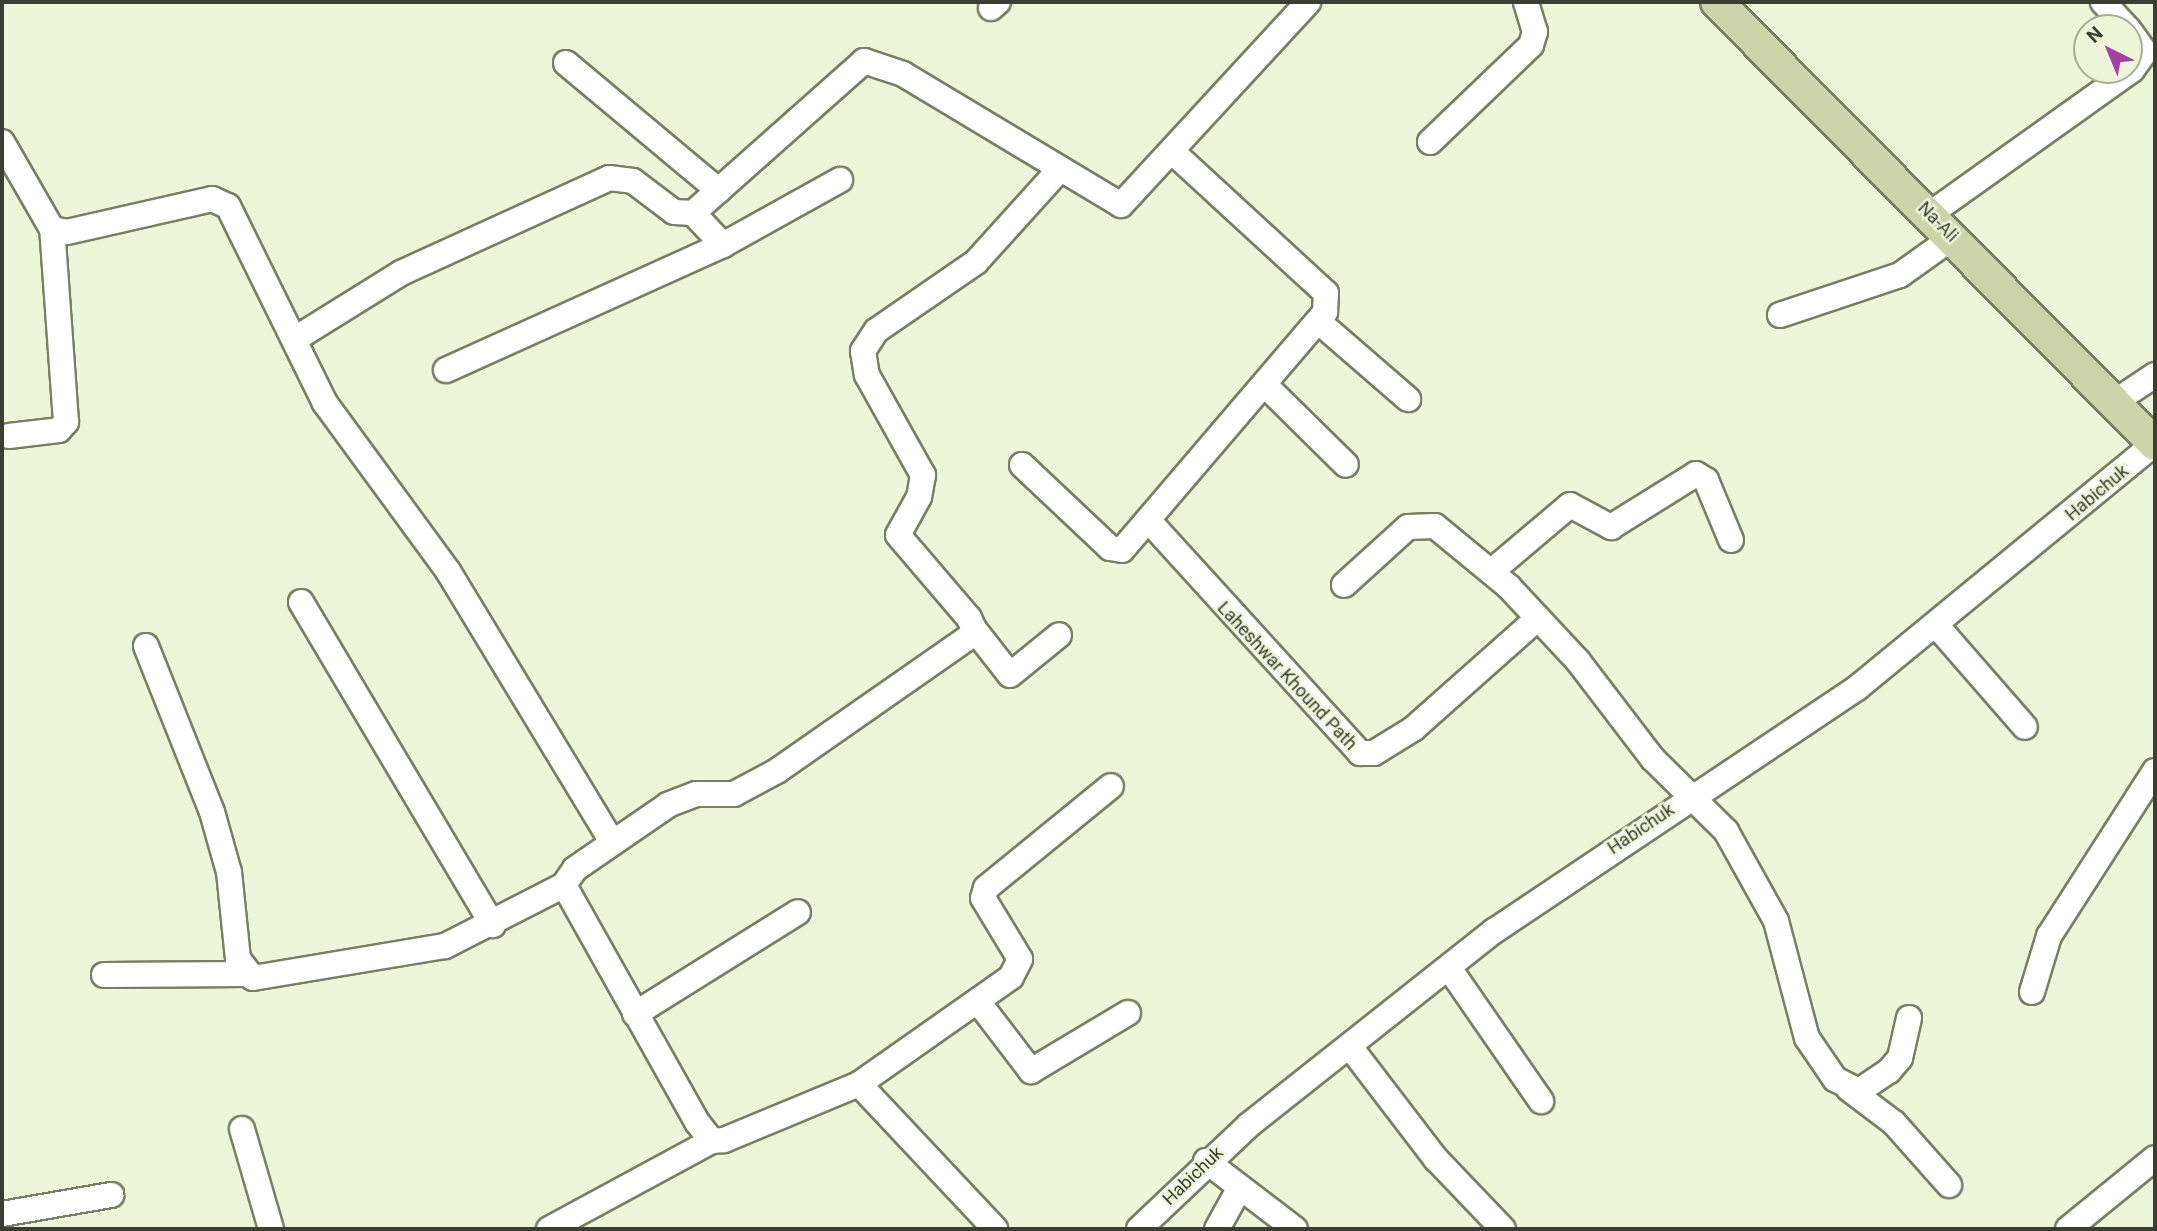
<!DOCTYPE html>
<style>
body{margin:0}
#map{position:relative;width:2157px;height:1231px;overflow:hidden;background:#eff5d8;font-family:Roboto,sans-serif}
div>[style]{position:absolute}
.roads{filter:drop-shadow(2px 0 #797f64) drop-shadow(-2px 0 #797f64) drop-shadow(0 2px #797f64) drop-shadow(0 -2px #797f64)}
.minor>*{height:24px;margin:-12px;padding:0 12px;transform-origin:12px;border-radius:12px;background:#fff}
.major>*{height:32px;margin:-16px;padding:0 16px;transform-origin:16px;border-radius:16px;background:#cdd4a9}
span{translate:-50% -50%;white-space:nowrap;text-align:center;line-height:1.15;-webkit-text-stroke:5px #eff5d8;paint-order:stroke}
.street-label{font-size:18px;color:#3c3e33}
.frame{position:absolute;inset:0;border:4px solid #3c3e33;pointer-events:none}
.north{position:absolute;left:2073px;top:14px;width:70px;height:70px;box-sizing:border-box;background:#eff5d8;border:2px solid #a7ac96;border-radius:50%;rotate:317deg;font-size:19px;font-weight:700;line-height:28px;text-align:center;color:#3c3e33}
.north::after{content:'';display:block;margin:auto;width:24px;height:32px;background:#a53fa3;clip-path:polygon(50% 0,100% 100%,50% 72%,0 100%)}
</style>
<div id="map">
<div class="roads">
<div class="minor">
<div style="left:2103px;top:2px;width:35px;rotate:47deg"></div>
<div style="left:991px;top:8px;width:9px;rotate:-41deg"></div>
<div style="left:566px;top:63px;width:199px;rotate:39.9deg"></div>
<div style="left:2px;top:142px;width:100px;rotate:60.1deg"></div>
<div style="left:52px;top:229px;width:15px;rotate:11deg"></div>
<div style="left:67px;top:232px;width:149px;rotate:-12.8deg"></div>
<div style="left:212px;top:199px;width:17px;rotate:24deg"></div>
<div style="left:228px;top:206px;width:220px;rotate:63.8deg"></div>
<div style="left:325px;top:403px;width:208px;rotate:53.8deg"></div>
<div style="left:448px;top:571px;width:317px;rotate:58.8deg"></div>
<div style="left:1430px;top:142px;width:140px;rotate:-43.8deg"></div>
<div style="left:1531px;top:45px;width:14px;rotate:-73deg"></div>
<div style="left:1535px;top:32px;width:31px;rotate:-107deg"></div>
<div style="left:1060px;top:169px;width:125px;rotate:132.1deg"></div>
<div style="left:976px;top:262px;width:121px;rotate:145.4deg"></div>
<div style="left:876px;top:331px;width:24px;rotate:123deg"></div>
<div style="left:863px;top:351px;width:24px;rotate:81deg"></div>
<div style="left:867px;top:375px;width:115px;rotate:60.8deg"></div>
<div style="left:923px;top:475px;width:22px;rotate:100deg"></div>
<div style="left:919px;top:497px;width:43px;rotate:118.9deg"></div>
<div style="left:898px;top:535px;width:109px;rotate:49.5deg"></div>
<div style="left:969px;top:618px;width:12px;rotate:66deg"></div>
<div style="left:974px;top:629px;width:9px;rotate:122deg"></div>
<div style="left:969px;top:637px;width:234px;rotate:145.1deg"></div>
<div style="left:777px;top:771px;width:49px;rotate:151.9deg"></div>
<div style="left:734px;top:794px;width:38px;rotate:180deg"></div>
<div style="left:696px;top:794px;width:30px;rotate:159deg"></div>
<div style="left:668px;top:805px;width:113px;rotate:145.5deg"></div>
<div style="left:575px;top:869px;width:19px;rotate:125deg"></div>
<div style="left:564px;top:885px;width:272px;rotate:60.7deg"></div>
<div style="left:697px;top:1122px;width:24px;rotate:52deg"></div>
<div style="left:712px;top:1141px;width:12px;rotate:-5deg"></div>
<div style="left:724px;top:1140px;width:146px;rotate:-22.5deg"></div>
<div style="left:859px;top:1084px;width:186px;rotate:-35.1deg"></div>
<div style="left:1011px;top:977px;width:20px;rotate:-63deg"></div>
<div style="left:1020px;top:959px;width:71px;rotate:-121.2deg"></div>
<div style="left:983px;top:898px;width:10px;rotate:-73deg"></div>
<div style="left:986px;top:888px;width:161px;rotate:-39.2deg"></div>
<div style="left:693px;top:213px;width:44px;rotate:46.8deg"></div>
<div style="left:723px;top:245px;width:134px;rotate:-29.1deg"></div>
<div style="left:1930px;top:214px;width:248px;rotate:-35.5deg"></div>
<div style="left:2132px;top:70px;width:22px;rotate:-54deg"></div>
<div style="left:2145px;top:52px;width:27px;rotate:-126deg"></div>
<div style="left:1780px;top:315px;width:126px;rotate:-18.4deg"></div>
<div style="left:1900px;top:275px;width:65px;rotate:-35.6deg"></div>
<div style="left:1319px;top:322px;width:118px;rotate:40.9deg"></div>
<div style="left:295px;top:339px;width:125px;rotate:-31.9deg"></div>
<div style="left:401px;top:273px;width:229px;rotate:-24.5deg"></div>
<div style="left:609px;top:178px;width:24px;rotate:7deg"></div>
<div style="left:633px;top:181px;width:51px;rotate:37.1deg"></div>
<div style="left:674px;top:212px;width:19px;rotate:3deg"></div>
<div style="left:693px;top:213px;width:229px;rotate:-41.6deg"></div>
<div style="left:864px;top:61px;width:41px;rotate:18.4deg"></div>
<div style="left:903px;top:74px;width:254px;rotate:31deg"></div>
<div style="left:1121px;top:205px;width:276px;rotate:-47.3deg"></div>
<div style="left:446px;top:370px;width:304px;rotate:-24.3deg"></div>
<div style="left:1266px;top:386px;width:112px;rotate:44.6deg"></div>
<div style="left:2116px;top:401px;width:47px;rotate:-33.7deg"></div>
<div style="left:9px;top:436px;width:50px;rotate:-6.8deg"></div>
<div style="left:59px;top:430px;width:11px;rotate:-49deg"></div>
<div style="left:66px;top:422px;width:194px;rotate:-94.1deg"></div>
<div style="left:1022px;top:465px;width:121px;rotate:43.3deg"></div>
<div style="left:1110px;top:548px;width:12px;rotate:9deg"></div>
<div style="left:1122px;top:550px;width:313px;rotate:-49.5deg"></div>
<div style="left:1325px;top:312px;width:19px;rotate:-87deg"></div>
<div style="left:1326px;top:293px;width:207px;rotate:-137.4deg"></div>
<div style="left:1149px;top:521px;width:314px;rotate:47.7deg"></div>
<div style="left:1360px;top:753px;width:14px"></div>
<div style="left:1374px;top:753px;width:46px;rotate:-31.6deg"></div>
<div style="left:1413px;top:729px;width:167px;rotate:-41.6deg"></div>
<div style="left:1492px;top:571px;width:102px;rotate:-40.2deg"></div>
<div style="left:1570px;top:505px;width:47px;rotate:28.2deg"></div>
<div style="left:1611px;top:527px;width:100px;rotate:-31.9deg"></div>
<div style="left:1696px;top:474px;width:12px;rotate:31deg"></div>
<div style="left:1706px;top:480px;width:65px;rotate:67.4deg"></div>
<div style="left:1344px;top:585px;width:86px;rotate:-42.2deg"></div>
<div style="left:1408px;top:527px;width:27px;rotate:-2deg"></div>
<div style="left:1435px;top:526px;width:96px;rotate:39.5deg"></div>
<div style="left:1509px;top:587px;width:101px;rotate:47deg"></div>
<div style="left:1578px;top:661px;width:123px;rotate:52.6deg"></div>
<div style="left:1653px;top:759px;width:103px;rotate:44.6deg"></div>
<div style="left:1726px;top:831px;width:103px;rotate:60.9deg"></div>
<div style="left:1776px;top:921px;width:121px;rotate:75.2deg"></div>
<div style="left:1807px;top:1038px;width:50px;rotate:55.7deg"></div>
<div style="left:1835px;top:1079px;width:27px;rotate:27deg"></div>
<div style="left:1859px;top:1091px;width:36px;rotate:-34deg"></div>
<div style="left:1889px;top:1071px;width:17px;rotate:-50deg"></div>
<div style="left:1900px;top:1058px;width:41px;rotate:-77.3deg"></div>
<div style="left:301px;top:602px;width:376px;rotate:59.3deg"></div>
<div style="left:1936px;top:625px;width:135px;rotate:48.9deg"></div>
<div style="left:974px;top:629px;width:58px;rotate:52deg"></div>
<div style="left:1010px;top:675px;width:63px;rotate:-39.2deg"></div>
<div style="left:146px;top:646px;width:179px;rotate:68.3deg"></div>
<div style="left:212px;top:812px;width:62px;rotate:74.2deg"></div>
<div style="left:229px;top:872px;width:87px;rotate:84.1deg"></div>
<div style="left:238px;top:959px;width:24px;rotate:52deg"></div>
<div style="left:253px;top:978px;width:195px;rotate:-9.5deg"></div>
<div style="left:445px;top:946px;width:134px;rotate:-27.1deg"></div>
<div style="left:1449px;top:968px;width:162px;rotate:55.3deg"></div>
<div style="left:104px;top:975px;width:142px;rotate:-0.4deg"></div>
<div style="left:2032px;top:992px;width:59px;rotate:-73.1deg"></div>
<div style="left:2049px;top:936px;width:196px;rotate:-57.3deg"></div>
<div style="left:979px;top:1003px;width:86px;rotate:52.6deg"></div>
<div style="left:1031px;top:1071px;width:113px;rotate:-30.9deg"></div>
<div style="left:635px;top:1014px;width:192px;rotate:-32deg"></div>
<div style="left:1351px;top:1048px;width:140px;rotate:52.6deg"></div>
<div style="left:1436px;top:1159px;width:97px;rotate:46.3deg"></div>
<div style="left:859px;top:1084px;width:199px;rotate:46.8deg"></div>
<div style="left:1849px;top:1089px;width:56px;rotate:37.1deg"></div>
<div style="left:1894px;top:1123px;width:83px;rotate:48.4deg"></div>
<div style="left:242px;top:1129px;width:104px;rotate:73.8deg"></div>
<div style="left:1206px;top:1161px;width:112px;rotate:37.4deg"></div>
<div style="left:2px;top:1214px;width:111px;rotate:-9.9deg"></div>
<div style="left:549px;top:1229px;width:185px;rotate:-28.4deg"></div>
<div style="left:1139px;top:1229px;width:151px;rotate:-43.4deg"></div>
<div style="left:1249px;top:1125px;width:313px;rotate:-38.4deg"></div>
<div style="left:1494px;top:931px;width:437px;rotate:-33.8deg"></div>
<div style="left:1857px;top:688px;width:386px;rotate:-39.4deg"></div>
<div style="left:1217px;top:1229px;width:43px;rotate:-61.1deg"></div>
<div style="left:2068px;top:1229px;width:112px;rotate:-39.2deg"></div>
</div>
<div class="major">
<div style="left:1717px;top:2px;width:622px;rotate:45.26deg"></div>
</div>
</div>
<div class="street-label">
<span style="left:1938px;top:222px;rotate:45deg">Na-Ali</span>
<span style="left:2097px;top:493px;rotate:-40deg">Habichuk</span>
<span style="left:1287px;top:676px;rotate:47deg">Laheshwar Khound Path</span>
<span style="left:1641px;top:829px;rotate:-34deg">Habichuk</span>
<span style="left:1193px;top:1176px;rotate:-44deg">Habichuk</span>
</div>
<div class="frame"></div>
<div class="north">N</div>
</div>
